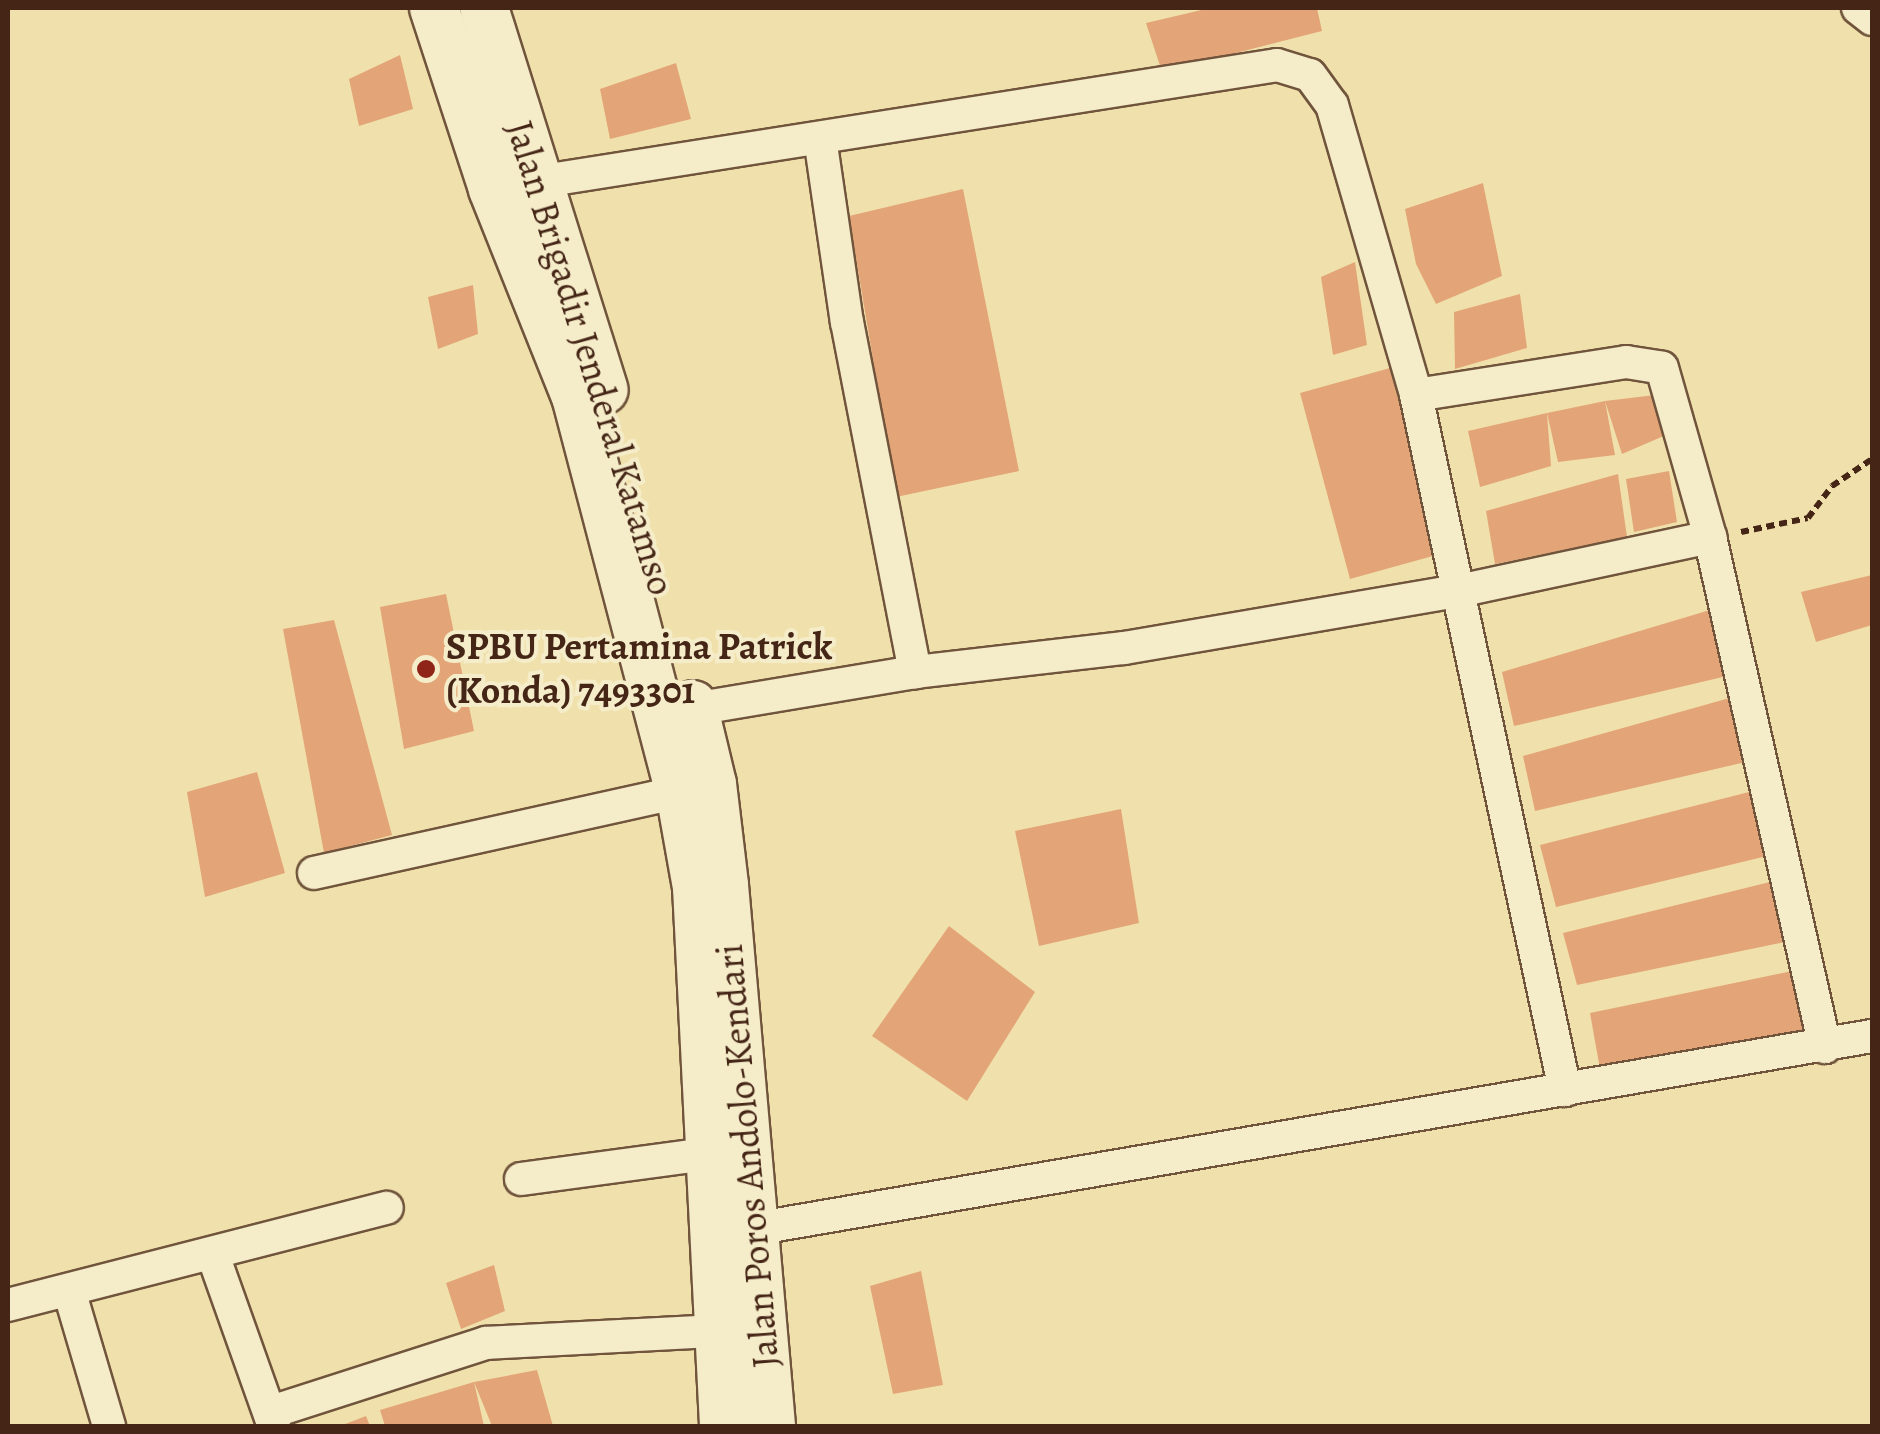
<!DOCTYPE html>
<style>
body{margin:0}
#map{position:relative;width:1880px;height:1434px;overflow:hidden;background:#f0e1ac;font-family:Alegreya,serif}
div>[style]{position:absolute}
.building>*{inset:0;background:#e3a577}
.path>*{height:6px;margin-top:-3px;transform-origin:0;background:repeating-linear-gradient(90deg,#452516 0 8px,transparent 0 13px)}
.roads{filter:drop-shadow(2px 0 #70543c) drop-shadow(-2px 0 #70543c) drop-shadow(0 2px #70543c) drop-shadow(0 -2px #70543c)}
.street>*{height:32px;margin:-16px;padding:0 16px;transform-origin:16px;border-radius:16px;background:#f5ecc9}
.secondary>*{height:48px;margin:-24px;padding:0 24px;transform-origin:24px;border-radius:24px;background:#f5ecc9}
.dots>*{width:28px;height:28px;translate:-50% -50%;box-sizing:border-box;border:5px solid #f5ecc9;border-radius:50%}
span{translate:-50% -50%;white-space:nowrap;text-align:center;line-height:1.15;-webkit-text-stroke:8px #f5ecc9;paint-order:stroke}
.street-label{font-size:38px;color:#452516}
.poi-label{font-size:38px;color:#452516;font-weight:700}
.left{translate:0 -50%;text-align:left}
.frame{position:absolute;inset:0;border:10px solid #452516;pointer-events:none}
</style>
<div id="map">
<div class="building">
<div style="clip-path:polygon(1210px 8px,1317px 8px,1322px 31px,1162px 72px,1146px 23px)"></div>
<div style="clip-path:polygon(400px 55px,413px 109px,359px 126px,349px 79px)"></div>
<div style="clip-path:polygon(676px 63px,691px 119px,610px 139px,600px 89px)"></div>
<div style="clip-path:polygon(1483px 183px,1502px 276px,1436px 304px,1416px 264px,1405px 209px)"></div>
<div style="clip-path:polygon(963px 189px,1019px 471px,896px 497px,849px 216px)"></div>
<div style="clip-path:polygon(1355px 262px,1367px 345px,1333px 355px,1321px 277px)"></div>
<div style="clip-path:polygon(473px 285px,478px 334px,438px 349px,428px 297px)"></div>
<div style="clip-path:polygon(1520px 294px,1527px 348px,1455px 369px,1454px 312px)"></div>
<div style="clip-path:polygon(1390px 368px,1440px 554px,1350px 579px,1300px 393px)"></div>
<div style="clip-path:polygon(1655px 395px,1666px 435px,1622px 454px,1605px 401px,1615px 455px,1558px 462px,1547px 413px,1605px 401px)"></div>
<div style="clip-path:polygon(1547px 413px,1551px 466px,1480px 487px,1468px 431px)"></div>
<div style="clip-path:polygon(1669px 471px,1677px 522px,1634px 532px,1626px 479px)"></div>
<div style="clip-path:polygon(1618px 474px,1627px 537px,1495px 564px,1486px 511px)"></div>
<div style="clip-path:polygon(1872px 575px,1872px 625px,1816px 642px,1801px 592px)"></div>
<div style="clip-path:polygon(446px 594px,474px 731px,404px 749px,380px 607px)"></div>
<div style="clip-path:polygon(1710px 610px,1727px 676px,1514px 726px,1502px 672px)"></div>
<div style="clip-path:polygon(334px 620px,392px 835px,324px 853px,283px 629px)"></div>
<div style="clip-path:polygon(1733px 697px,1750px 761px,1535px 811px,1523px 756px)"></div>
<div style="clip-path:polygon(257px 772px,285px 873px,205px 897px,187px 792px)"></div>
<div style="clip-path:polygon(1749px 792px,1767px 856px,1556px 907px,1540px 845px)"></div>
<div style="clip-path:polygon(1121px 809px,1139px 923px,1039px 946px,1015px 831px)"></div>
<div style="clip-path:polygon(1774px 881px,1785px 942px,1577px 985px,1563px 933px)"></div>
<div style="clip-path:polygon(949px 926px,1035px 992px,967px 1101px,872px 1036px)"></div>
<div style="clip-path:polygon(1797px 970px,1814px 1029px,1600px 1069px,1590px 1013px)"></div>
<div style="clip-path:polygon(494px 1265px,505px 1311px,461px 1329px,446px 1283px)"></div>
<div style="clip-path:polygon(921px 1271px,943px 1385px,893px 1394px,870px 1286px)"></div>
<div style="clip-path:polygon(537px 1370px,553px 1426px,492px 1426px,474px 1382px,484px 1426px,385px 1426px,380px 1410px,474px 1382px)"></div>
<div style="clip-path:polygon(366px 1416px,370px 1426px,340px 1426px)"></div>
</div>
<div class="path">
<div style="left:1741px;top:532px;width:68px;rotate:-11.8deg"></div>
<div style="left:1808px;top:518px;width:40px;rotate:-53deg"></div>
<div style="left:1832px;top:486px;width:48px;rotate:-34deg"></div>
</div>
<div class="roads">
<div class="street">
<div style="left:1858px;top:8px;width:18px;rotate:38deg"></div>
<div style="left:820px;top:138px;width:186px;rotate:81.7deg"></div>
<div style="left:847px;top:322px;width:357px;rotate:79deg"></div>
<div style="left:537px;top:182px;width:749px;rotate:-8.98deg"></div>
<div style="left:1277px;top:65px;width:34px;rotate:17deg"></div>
<div style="left:1310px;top:75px;width:37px;rotate:54deg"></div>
<div style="left:1332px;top:105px;width:302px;rotate:73.8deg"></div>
<div style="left:1416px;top:395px;width:711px;rotate:77.9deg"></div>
<div style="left:1416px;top:395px;width:213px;rotate:-8.9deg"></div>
<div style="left:1626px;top:362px;width:36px;rotate:9deg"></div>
<div style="left:1662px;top:368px;width:176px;rotate:74.1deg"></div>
<div style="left:1710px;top:537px;width:523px;rotate:77.29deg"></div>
<div style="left:694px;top:709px;width:224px;rotate:-9.5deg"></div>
<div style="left:915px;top:672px;width:210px;rotate:-6.6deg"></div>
<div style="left:1124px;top:648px;width:344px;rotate:-9.7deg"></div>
<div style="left:1463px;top:590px;width:253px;rotate:-12.1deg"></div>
<div style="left:314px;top:873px;width:375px;rotate:-12.5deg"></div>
<div style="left:521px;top:1179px;width:187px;rotate:-7.7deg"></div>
<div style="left:759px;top:1228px;width:1129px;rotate:-9.79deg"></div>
<div style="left:213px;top:1255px;width:182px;rotate:70.4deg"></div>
<div style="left:69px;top:1290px;width:142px;rotate:73.6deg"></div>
<div style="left:8px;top:1305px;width:391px;rotate:-14.4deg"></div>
<div style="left:271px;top:1412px;width:226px;rotate:-17.8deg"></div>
<div style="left:486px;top:1343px;width:230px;rotate:-3deg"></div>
</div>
<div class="secondary">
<div style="left:434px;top:8px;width:190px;rotate:71.9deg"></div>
<div style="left:493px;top:189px;width:223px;rotate:68.2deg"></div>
<div style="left:576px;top:396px;width:409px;rotate:75.3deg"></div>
<div style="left:680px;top:792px;width:97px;rotate:79.9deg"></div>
<div style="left:697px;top:887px;width:540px;rotate:87.13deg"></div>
<div style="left:484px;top:8px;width:400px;rotate:72.6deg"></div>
<div style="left:693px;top:705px;width:81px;rotate:76.5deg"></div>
<div style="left:712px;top:784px;width:102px;rotate:83.2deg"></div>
<div style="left:724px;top:885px;width:543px;rotate:85.03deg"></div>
</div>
</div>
<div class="dots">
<div style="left:426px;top:669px;background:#8f2418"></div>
</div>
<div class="street-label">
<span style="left:590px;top:358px;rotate:73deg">Jalan Brigadir Jenderal Katamso</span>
<span style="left:748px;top:1156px;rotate:-95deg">Jalan Poros Andolo-Kendari</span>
</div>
<div class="poi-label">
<span class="left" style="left:446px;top:669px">SPBU Pertamina Patrick<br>(Konda) 7493301</span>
</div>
<div class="frame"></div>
</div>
